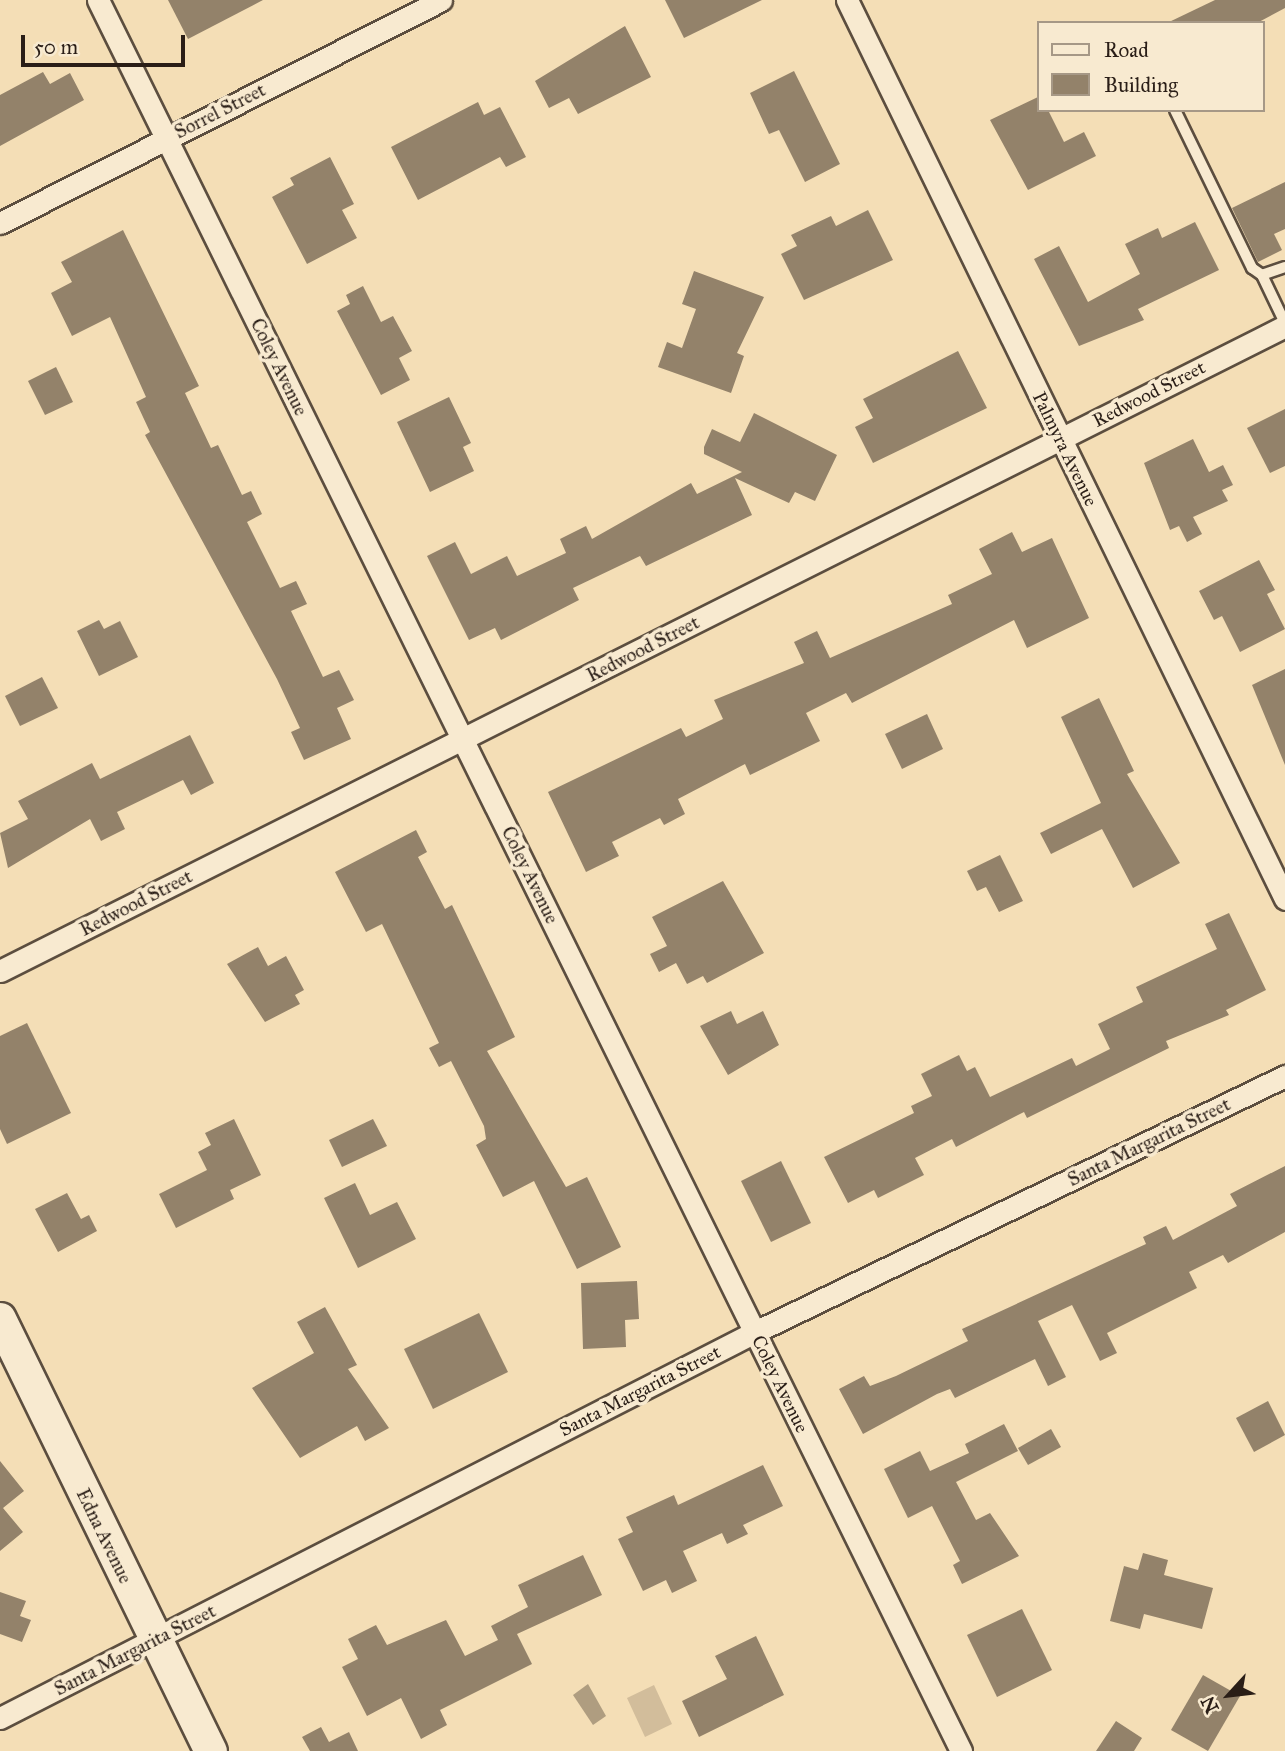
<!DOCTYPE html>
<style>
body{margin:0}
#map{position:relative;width:1285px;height:1751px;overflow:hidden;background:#f4deb6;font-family:"IM FELL Great Primer",serif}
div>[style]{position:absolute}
.green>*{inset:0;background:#d2bd9b}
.water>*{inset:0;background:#af9d80}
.building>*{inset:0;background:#93826a}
.roads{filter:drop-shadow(2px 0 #5c4e3f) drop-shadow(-2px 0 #5c4e3f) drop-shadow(0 2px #5c4e3f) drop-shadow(0 -2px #5c4e3f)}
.lane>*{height:10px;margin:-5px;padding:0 5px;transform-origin:5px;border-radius:5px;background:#f8ead0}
.street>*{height:21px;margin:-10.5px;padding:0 10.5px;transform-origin:10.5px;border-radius:10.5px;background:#f8ead0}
.secondary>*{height:32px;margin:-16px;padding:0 16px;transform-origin:16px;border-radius:16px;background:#f8ead0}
span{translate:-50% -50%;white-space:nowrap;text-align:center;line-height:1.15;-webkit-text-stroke:7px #f8ead0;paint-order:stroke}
.street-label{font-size:19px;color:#2a1e17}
.legend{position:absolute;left:1037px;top:21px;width:228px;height:91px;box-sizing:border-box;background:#f8ead0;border:2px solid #a69886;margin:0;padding:9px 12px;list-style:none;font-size:21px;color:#2a1e17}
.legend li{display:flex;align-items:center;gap:14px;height:35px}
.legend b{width:35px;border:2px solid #a69886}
.north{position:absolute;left:1194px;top:1660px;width:70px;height:70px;-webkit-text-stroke:5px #f8ead0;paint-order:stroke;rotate:243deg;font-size:19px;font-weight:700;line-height:28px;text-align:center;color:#2a1e17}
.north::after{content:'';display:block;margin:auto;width:24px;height:32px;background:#2a1e17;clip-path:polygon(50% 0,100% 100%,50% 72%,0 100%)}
.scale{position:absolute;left:21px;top:35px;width:164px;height:32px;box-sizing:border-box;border:4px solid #2a1e17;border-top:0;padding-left:9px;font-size:21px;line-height:24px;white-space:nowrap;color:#2a1e17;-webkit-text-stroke:5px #f8ead0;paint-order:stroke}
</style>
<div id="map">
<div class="green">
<div style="clip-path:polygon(654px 1685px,672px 1724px,645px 1737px,627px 1698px)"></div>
</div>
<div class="water">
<div style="clip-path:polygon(588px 1684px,606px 1716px,593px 1725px,573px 1695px)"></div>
</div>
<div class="building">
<div style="clip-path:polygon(168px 0,263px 0,188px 39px)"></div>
<div style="clip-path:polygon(665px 0,762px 0,684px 38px)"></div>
<div style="clip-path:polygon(1215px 0,1285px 0,1285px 8px,1257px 23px,1167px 23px)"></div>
<div style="clip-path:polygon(625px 26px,651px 77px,578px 114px,569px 98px,549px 108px,535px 81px)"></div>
<div style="clip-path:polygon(794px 71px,840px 164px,805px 182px,779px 130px,769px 134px,750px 93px)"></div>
<div style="clip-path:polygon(43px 72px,50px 84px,70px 73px,84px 100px,0 146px,0 95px)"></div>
<div style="clip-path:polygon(1038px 97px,1038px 110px,1048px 110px,1064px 142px,1084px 132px,1096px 156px,1028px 190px,990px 120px)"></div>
<div style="clip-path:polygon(478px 102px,484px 115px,500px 107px,526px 157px,506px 167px,500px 157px,418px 200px,391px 147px)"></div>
<div style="clip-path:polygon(330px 157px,354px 204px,342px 210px,357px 238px,307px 264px,272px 197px,294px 185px,290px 178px)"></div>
<div style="clip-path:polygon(1285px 182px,1285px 229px,1274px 234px,1282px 250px,1258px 262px,1232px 208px)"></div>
<div style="clip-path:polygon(868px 210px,893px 260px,804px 300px,781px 254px,797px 246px,791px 235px,831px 216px,836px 226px)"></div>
<div style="clip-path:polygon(1195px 222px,1219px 270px,1138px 309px,1144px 320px,1079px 346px,1034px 259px,1059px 246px,1088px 302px,1140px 274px,1125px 244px,1158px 228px,1162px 238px)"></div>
<div style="clip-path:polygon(123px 230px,199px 386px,185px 393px,211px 448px,218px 445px,242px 495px,251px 491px,262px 514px,247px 522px,280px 588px,296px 581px,307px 604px,291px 611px,323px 677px,339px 670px,354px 700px,337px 708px,351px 739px,304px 760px,291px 732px,300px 728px,277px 679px,145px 435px,150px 432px,136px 402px,146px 397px,110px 317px,72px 336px,51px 293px,72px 282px,61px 262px)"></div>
<div style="clip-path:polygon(694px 271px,764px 297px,737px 353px,744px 356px,731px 393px,658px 367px,667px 342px,682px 348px,696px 309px,682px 304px)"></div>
<div style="clip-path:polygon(363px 286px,381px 322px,393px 316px,412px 351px,399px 358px,410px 380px,381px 395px,337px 311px,350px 304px,346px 295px)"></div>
<div style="clip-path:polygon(958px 351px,987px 408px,873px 463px,855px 427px,873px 418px,863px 399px)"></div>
<div style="clip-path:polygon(56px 367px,73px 402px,45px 415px,28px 381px)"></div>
<div style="clip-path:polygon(449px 397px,471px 443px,463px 447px,474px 471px,430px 492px,397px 422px)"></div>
<div style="clip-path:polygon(1285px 409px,1285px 466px,1270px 473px,1247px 428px)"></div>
<div style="clip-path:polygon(754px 413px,837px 455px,815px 501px,795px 492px,789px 503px,735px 478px,752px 515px,646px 566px,640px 556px,573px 588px,579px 600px,501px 640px,495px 628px,469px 640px,427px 556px,455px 542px,471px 574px,507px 556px,517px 576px,566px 553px,560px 539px,586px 526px,592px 539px,691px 483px,697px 494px,742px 472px,704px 454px,704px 447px,712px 429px,740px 442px)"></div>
<div style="clip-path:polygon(1193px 439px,1209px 472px,1223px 465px,1233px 485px,1222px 490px,1228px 501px,1193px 517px,1202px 534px,1187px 542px,1179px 526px,1170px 530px,1144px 463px)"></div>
<div style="clip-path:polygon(1012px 532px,1022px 552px,1052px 538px,1089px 618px,1027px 648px,1014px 620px,852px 703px,846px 693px,806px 713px,820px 741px,750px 775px,745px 764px,678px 799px,685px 814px,664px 825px,660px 818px,612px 842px,619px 856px,586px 872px,548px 792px,681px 728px,686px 737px,723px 719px,714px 700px,804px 663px,794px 642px,817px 631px,830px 658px,952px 604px,948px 595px,992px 574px,979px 549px)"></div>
<div style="clip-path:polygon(1259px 560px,1275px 590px,1267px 594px,1285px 629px,1240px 652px,1222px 616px,1214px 620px,1199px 591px)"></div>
<div style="clip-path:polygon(99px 620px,104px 629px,120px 621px,138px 657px,99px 676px,77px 631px)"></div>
<div style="clip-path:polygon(1285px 669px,1285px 765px,1252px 685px)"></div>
<div style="clip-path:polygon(42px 677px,58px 708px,20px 726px,5px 696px)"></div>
<div style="clip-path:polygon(1099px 698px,1134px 771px,1127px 774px,1180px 863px,1133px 888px,1102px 829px,1051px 854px,1040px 833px,1101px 803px,1061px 717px)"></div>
<div style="clip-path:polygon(927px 714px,943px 749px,902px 769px,885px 734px)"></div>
<div style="clip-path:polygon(190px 735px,214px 783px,191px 795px,183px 780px,117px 812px,125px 829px,101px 841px,90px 819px,8px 868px,0 833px,28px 819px,18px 801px,92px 763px,100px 779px)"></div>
<div style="clip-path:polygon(416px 830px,427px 852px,418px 857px,445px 909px,452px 905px,515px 1037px,487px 1051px,566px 1187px,587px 1177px,621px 1247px,577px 1269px,534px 1181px,503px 1197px,476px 1145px,486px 1139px,484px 1126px,451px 1061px,439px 1067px,429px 1048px,439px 1043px,382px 924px,366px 932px,335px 872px)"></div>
<div style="clip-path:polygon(1000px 855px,1023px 901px,999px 912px,986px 887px,977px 891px,967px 871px)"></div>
<div style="clip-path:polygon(723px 881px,764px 953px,707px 983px,703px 976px,687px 984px,676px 963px,659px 972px,650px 954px,667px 946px,652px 917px)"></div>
<div style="clip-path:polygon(1229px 913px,1266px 990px,1226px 1010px,1229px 1015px,1166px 1041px,1169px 1048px,1027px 1118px,1024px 1112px,956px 1147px,952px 1139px,915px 1158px,924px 1175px,878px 1198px,874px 1190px,848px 1203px,824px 1157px,914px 1113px,911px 1106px,932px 1096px,921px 1074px,959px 1055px,967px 1071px,975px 1067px,990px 1097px,1072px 1058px,1076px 1066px,1110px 1049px,1098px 1024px,1143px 1002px,1136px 987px,1217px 949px,1205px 924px)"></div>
<div style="clip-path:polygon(258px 947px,268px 966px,286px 956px,304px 990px,295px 995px,300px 1004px,265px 1022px,227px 964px)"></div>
<div style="clip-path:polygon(731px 1011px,737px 1024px,763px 1011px,779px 1045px,728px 1075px,700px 1026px)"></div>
<div style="clip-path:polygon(27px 1023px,71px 1113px,7px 1144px,0 1129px,0 1036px)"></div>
<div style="clip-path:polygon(234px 1119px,261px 1175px,230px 1190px,234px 1199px,176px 1228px,159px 1194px,207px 1170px,198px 1152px,211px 1145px,205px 1133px)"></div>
<div style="clip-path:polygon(373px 1119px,387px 1146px,342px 1167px,329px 1140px)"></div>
<div style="clip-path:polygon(781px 1161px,811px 1223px,771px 1242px,741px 1181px)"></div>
<div style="clip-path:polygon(1285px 1166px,1285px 1232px,1228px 1263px,1223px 1255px,1189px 1272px,1197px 1288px,1107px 1333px,1117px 1353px,1100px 1361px,1072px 1305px,1038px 1321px,1066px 1377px,1048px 1386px,1035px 1359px,955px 1398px,950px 1389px,937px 1394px,863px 1434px,839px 1389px,864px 1376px,870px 1386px,896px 1376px,968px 1341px,962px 1329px,1146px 1244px,1143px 1237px,1166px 1226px,1173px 1240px,1237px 1206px,1230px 1194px)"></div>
<div style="clip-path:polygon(355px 1183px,370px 1215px,397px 1202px,416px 1239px,358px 1268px,324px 1198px)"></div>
<div style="clip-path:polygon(67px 1193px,81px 1219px,89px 1215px,97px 1231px,58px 1252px,35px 1209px)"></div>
<div style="clip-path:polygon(637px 1281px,639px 1319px,625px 1320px,626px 1347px,583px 1349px,581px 1283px)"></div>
<div style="clip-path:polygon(325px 1307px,357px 1365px,348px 1369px,389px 1428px,365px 1441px,357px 1426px,300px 1458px,252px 1388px,314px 1353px,297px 1322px)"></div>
<div style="clip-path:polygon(479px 1313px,508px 1372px,433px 1409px,404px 1349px)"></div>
<div style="clip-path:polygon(1268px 1401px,1285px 1435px,1254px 1452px,1236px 1418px)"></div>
<div style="clip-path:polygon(1004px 1424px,1018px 1451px,956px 1482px,976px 1520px,990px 1513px,1019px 1556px,962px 1584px,953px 1565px,960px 1561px,932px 1506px,908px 1518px,884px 1469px,920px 1451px,930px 1471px,969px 1453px,965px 1444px)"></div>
<div style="clip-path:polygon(1051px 1429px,1061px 1447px,1028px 1465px,1018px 1448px)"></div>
<div style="clip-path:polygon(0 1461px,24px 1491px,3px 1508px,23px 1532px,0 1551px)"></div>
<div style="clip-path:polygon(763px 1465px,783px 1506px,743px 1525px,748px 1534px,727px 1544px,722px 1533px,683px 1551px,697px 1581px,672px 1593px,666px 1580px,643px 1591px,618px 1539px,633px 1532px,626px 1517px,674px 1495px,678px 1505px)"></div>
<div style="clip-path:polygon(1143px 1553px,1168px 1560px,1164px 1575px,1213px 1588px,1202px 1629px,1144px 1614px,1140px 1629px,1110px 1621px,1124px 1566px,1138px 1570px)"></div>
<div style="clip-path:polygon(583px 1555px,602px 1595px,517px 1634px,532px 1664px,440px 1710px,447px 1725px,421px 1739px,401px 1698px,367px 1716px,342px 1667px,358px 1659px,348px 1639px,376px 1625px,387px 1645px,446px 1620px,465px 1656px,498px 1640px,491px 1626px,528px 1607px,518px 1585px)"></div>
<div style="clip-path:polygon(0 1592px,26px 1601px,20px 1616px,31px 1620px,22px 1642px,0 1634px)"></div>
<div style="clip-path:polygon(1022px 1609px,1052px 1670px,997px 1697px,967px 1635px)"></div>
<div style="clip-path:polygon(756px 1636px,784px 1695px,699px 1737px,682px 1701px,727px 1679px,715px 1656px)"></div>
<div style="clip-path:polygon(1203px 1675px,1240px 1696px,1208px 1751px,1171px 1730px)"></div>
<div style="clip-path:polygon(1116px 1721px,1142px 1738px,1134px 1751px,1096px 1751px)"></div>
<div style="clip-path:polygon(321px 1727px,329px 1742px,349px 1732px,358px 1751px,310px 1751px,302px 1737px)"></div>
</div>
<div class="roads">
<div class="lane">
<div style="left:1175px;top:110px;width:176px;rotate:64deg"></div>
<div style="left:1252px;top:268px;width:12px;rotate:35deg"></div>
<div style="left:1285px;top:267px;width:24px;rotate:161deg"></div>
<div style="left:1262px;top:275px;width:53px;rotate:64.4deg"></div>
</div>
<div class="street">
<div style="left:98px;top:0;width:1952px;rotate:63.76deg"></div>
<div style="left:847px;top:0;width:1000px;rotate:64.02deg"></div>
<div style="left:0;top:223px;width:494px;rotate:-26.8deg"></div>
<div style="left:0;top:971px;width:1438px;rotate:-26.65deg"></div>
<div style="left:0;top:1718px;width:848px;rotate:-27.08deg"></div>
<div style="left:755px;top:1332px;width:589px;rotate:-25.78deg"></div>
</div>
<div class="secondary">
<div style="left:0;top:1319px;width:481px;rotate:64deg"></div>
</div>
</div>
<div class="street-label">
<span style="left:220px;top:111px;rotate:-27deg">Sorrel Street</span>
<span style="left:279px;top:367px;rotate:64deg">Coley Avenue</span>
<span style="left:1149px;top:394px;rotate:-27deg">Redwood Street</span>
<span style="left:1065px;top:449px;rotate:64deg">Palmyra Avenue</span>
<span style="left:643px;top:649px;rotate:-27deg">Redwood Street</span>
<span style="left:530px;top:875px;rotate:64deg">Coley Avenue</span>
<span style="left:136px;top:903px;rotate:-27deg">Redwood Street</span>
<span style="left:1149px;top:1142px;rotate:-26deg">Santa Margarita Street</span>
<span style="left:780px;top:1384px;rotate:64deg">Coley Avenue</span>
<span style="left:640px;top:1391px;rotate:-27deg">Santa Margarita Street</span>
<span style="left:104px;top:1536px;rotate:64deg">Edna Avenue</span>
<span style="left:135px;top:1650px;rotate:-27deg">Santa Margarita Street</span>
</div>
<ul class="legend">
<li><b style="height:9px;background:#f8ead0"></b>Road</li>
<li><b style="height:19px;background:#93826a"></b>Building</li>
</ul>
<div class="north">N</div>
<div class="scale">50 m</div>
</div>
